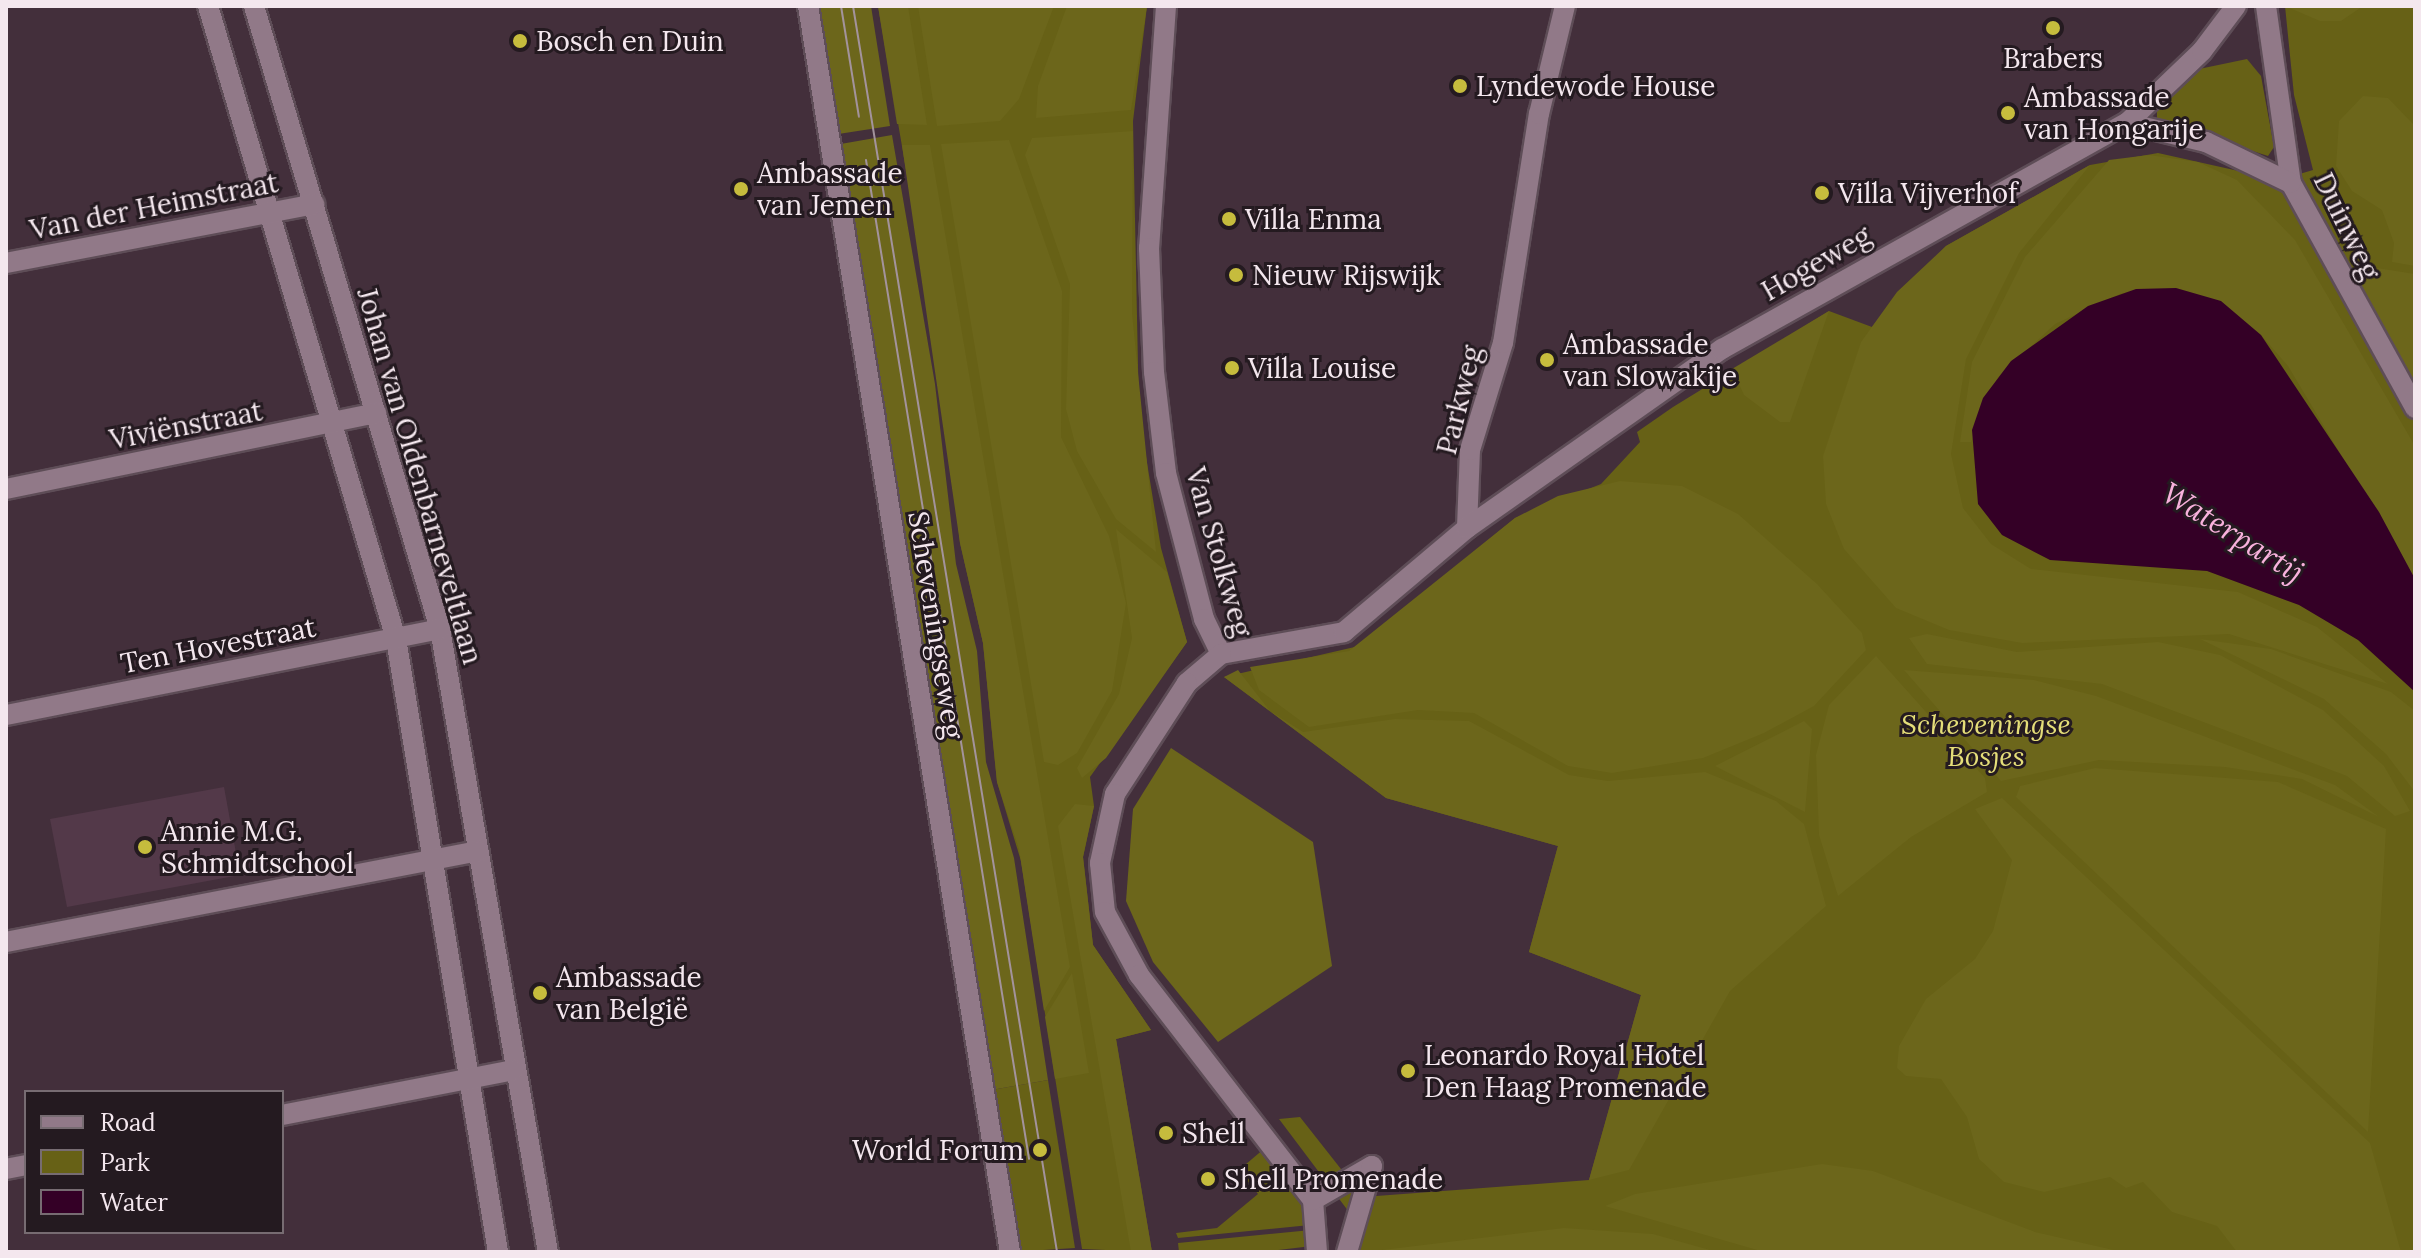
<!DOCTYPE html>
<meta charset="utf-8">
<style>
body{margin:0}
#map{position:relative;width:2421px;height:1258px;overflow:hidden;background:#432f3b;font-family:Lora,serif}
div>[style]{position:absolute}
.built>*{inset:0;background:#533949}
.green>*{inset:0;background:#676116}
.forest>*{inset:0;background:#6c661b}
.water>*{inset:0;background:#340026}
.roads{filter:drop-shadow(2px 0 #5e4d57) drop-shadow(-2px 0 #5e4d57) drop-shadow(0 2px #5e4d57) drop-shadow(0 -2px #5e4d57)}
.minor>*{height:20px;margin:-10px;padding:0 10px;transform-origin:10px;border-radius:10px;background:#917988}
.tram>*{height:2px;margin:-1px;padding:0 1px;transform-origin:1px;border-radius:1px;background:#a3939c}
.dots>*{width:22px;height:22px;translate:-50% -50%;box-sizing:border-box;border:4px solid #241a20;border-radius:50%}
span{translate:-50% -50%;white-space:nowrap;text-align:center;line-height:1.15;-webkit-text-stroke:6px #241a20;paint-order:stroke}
.poi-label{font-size:28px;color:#f4e7ee}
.left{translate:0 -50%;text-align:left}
.right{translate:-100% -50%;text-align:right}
.street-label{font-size:28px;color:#f4e7ee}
.park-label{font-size:28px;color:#e5de79;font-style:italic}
.water-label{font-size:30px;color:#f8b1dc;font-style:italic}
.frame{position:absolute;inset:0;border:8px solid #f4e7ee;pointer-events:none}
.legend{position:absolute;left:24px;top:1090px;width:260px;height:144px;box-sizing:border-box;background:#241a20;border:2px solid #776c72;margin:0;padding:10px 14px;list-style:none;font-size:24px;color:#f4e7ee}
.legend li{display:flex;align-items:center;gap:16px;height:40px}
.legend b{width:40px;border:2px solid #776c72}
</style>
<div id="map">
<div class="built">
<div style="clip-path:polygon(224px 787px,240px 875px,67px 907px,50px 819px)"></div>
</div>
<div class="green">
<div style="clip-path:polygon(878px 6px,1147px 6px,1133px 121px,1139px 414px,1161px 548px,1187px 642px,1090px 777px,1094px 806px,1083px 857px,1093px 945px,1151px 1030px,1116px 1039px,1152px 1252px,1082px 1249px,1021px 861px,997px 782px,983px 643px,960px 543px,942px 380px)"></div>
<div style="clip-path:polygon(2285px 6px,2415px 6px,2415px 1252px,1356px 1252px,1355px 1220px,1279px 1119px,1300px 1117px,1363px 1197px,1589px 1180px,1641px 995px,1529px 952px,1558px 846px,1386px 798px,1224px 677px,1359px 646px,1515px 518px,1601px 484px,1640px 442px,1637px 432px,1673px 407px,1829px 311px,1872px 327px,1946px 246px,2090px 165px,2158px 153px,2279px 180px,2313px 170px,2294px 95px)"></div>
<div style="clip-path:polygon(2247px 59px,2261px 76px,2274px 147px,2268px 156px,2157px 120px,2157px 104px,2199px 69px)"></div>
<div style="clip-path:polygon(1048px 1080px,1075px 1248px,1013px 1252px,986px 1091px)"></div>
<div style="clip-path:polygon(1265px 1148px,1307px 1203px,1310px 1225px,1178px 1238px,1176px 1233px,1217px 1228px,1258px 1194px,1239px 1170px)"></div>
<div style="clip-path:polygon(1311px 1230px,1312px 1246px,1261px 1252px,1179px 1252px,1178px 1243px)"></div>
</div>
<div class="forest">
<div style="clip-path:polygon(813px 6px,871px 6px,890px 126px,832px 135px)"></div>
<div style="clip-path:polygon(878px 6px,908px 6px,927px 125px,897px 124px)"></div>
<div style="clip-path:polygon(918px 6px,1054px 6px,1019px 99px,1000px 121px,937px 126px)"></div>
<div style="clip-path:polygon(1067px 6px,1147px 6px,1131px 110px,1036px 118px,1038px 86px)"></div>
<div style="clip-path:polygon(2285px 6px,2363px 6px,2341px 21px,2320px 21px)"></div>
<div style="clip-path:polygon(2363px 96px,2388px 98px,2415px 126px,2415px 266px,2392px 262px,2394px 243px,2382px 210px,2352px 191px,2336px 166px,2339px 121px)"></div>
<div style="clip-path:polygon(1133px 131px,1132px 313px,1156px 552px,1116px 519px,1077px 451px,1066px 409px,1070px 284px,1025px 155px,1032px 138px)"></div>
<div style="clip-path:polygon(892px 135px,935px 384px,956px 564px,977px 651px,986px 762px,1014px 858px,1048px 1080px,986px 1091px,835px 145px)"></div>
<div style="clip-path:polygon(1009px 140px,1062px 291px,1061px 437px,1109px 536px,1126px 603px,1112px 691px,1077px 753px,1058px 765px,1044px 762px,941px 144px)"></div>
<div style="clip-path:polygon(902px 145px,930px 145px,1070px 967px,1044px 1011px,1019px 849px,997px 782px,983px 643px,960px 543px)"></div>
<div style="clip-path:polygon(2149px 155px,2198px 162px,2237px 180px,2295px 240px,2415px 446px,2415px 579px,2288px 366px,2261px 335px,2176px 288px,2122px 293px,2055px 324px,1998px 377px,1971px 442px,1960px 442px,1972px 362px,2025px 257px,2109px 160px)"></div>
<div style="clip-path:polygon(2090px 165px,2019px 253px,1966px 359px,1951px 454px,1963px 508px,1991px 544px,2031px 569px,2238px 592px,2317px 627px,2388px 684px,2229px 634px,2022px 643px,1949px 630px,1896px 608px,1844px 549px,1826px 504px,1823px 456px,1861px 342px,1897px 292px,1946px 246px)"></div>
<div style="clip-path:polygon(2358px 265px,2415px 274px,2415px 392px,2348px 269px)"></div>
<div style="clip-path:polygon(1829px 311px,1790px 422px,1780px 422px,1744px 395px,1732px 369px)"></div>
<div style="clip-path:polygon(1620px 481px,1682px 486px,1738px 514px,1817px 584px,1862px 633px,1866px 650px,1814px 706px,1764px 733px,1703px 758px,1612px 773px,1568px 766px,1474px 713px,1418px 710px,1309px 727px,1259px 690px,1250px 667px,1349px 651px,1515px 518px,1558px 496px)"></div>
<div style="clip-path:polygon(1116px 529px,1167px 572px,1187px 642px,1106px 758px,1082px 778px,1077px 768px,1119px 694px,1132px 638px)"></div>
<div style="clip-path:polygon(1927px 634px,2017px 652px,2158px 642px,2220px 655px,2323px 710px,2384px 766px,2410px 811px,2395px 816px,2347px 776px,2102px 684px,1927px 664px,1909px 638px)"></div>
<div style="clip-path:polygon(2200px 639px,2271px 649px,2391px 692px,2415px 711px,2415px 792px,2386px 754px,2324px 699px)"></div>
<div style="clip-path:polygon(1876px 656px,1985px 778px,1987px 792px,1911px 837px,1838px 896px,1819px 835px,1816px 755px,1829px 705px)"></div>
<div style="clip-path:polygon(1238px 670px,1270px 711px,1303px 732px,1395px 719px,1469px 721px,1569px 775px,1608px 781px,1705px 772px,1776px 801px,1804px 824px,1826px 906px,1730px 991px,1629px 1170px,1589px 1180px,1641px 995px,1529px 952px,1558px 846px,1386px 798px,1224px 677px)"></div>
<div style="clip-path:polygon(1904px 670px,2034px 680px,2096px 696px,2335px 785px,2379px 817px,2302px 779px,2225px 767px,2099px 760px,2001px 781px)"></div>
<div style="clip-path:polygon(1804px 721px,1812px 729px,1805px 812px,1715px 766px)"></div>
<div style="clip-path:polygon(1171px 748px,1313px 842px,1332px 966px,1218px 1042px,1153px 962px,1126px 901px,1133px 809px)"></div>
<div style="clip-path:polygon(2095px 768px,2278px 782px,2386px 829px,2368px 1132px,2016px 797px,2020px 786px)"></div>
<div style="clip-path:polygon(2002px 798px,2370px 1143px,2401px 1252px,2237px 1252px,2217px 1226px,2172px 1212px,2143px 1182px,2126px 1188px,2110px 1177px,2044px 1192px,2004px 1182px,1979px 1159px,1967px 1117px,1941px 1079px,1906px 1076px,1897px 1068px,1899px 1046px,1926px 999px,1975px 959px,1993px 931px,2012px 860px,1975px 809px)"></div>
<div style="clip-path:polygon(1075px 804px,1094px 806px,1083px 857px,1093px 945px,1151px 1030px,1116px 1039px,1152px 1252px,1131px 1252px,1058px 826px)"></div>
<div style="clip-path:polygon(1072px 973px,1089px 1073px,1055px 1079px,1045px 1017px)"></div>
<div style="clip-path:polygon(1822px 1164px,1873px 1171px,2035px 1232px,2122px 1252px,1764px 1252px,1605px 1206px,1635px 1194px)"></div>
<div style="clip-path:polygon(1564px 1228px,1653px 1234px,1717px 1252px,1366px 1252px)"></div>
</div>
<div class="water">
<div style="clip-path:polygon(2176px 288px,2221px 301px,2261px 335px,2379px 512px,2415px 579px,2415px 692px,2358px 640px,2299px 605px,2207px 571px,2050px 560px,2002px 535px,1978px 504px,1972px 430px,1983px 398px,2011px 361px,2088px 306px,2136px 289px)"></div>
</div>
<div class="roads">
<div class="minor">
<div style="left:208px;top:6px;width:660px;rotate:73.46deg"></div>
<div style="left:396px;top:639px;width:621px;rotate:80.55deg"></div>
<div style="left:254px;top:6px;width:650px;rotate:73.38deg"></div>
<div style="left:440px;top:629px;width:632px;rotate:80.17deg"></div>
<div style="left:808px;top:6px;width:1262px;rotate:80.79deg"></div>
<div style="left:1166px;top:6px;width:243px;rotate:94deg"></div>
<div style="left:1149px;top:248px;width:124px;rotate:87.7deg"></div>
<div style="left:1154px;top:372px;width:102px;rotate:83.2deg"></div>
<div style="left:1166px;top:473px;width:151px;rotate:75.4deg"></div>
<div style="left:1204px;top:619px;width:39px;rotate:64deg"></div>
<div style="left:2266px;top:6px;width:179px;rotate:82deg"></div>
<div style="left:2291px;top:183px;width:257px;rotate:61.1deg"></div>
<div style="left:2127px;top:123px;width:81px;rotate:13.5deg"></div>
<div style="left:2206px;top:142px;width:94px;rotate:25.8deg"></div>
<div style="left:6px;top:263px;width:314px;rotate:-10.8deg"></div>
<div style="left:6px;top:489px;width:378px;rotate:-11.6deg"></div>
<div style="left:1467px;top:528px;width:78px;rotate:-87.8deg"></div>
<div style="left:1470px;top:450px;width:112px;rotate:-72.9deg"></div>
<div style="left:1503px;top:343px;width:232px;rotate:-81.1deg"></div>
<div style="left:1539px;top:114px;width:111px;rotate:-76.5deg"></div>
<div style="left:1221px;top:654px;width:125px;rotate:-10.1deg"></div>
<div style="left:1344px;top:632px;width:161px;rotate:-40.2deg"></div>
<div style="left:1467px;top:528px;width:312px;rotate:-35.1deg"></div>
<div style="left:1722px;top:349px;width:464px;rotate:-29.2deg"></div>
<div style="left:2127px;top:123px;width:104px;rotate:-43.8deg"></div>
<div style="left:2202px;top:51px;width:56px;rotate:-52.9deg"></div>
<div style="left:1221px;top:654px;width:45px;rotate:139.5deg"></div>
<div style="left:1187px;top:683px;width:132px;rotate:123deg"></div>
<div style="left:1115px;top:794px;width:71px;rotate:102.3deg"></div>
<div style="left:1100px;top:863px;width:49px;rotate:84.2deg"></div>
<div style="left:1105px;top:912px;width:72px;rotate:61.6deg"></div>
<div style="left:1139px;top:975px;width:284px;rotate:52.3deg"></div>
<div style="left:1313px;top:1200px;width:52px;rotate:85.6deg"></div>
<div style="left:6px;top:715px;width:442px;rotate:-11.2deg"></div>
<div style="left:6px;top:942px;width:481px;rotate:-10.9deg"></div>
<div style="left:282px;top:1115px;width:236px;rotate:-11deg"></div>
<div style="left:6px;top:1169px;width:20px;rotate:-11deg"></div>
<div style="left:1313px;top:1200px;width:68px;rotate:-30deg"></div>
<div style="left:1372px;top:1166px;width:90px;rotate:106.2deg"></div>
</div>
</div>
<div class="tram">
<div style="left:841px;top:6px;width:112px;rotate:80.8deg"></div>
<div style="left:853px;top:6px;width:1263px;rotate:80.7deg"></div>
<div style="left:866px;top:160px;width:1012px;rotate:80.73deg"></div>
</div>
<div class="dots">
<div style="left:2053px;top:28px;background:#c6bc3d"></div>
<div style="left:520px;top:41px;background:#c6bc3d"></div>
<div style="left:1460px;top:86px;background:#c6bc3d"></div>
<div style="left:2008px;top:113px;background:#c6bc3d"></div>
<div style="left:741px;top:189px;background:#c6bc3d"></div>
<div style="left:1822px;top:193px;background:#c6bc3d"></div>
<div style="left:1229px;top:219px;background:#c6bc3d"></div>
<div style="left:1236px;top:275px;background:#c6bc3d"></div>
<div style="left:1547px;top:360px;background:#c6bc3d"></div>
<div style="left:1232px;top:368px;background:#c6bc3d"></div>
<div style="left:145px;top:847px;background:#c6bc3d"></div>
<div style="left:540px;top:993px;background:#c6bc3d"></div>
<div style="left:1408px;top:1071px;background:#c6bc3d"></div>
<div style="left:1166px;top:1133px;background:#c6bc3d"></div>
<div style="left:1040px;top:1150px;background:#c6bc3d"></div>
<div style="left:1208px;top:1179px;background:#c6bc3d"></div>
</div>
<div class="poi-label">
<span class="left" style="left:536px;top:41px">Bosch en Duin</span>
<span style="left:2053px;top:58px">Brabers</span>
<span class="left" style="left:1476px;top:86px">Lyndewode House</span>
<span class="left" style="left:2024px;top:113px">Ambassade<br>van Hongarije</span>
<span class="left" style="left:757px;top:189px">Ambassade<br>van Jemen</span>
<span class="left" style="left:1838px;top:193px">Villa Vijverhof</span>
<span class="left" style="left:1245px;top:219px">Villa Enma</span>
<span class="left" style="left:1252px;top:275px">Nieuw Rijswijk</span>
<span class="left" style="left:1563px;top:360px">Ambassade<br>van Slowakije</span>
<span class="left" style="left:1248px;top:368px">Villa Louise</span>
<span class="left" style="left:161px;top:847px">Annie M.G.<br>Schmidtschool</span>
<span class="left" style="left:556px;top:993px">Ambassade<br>van België</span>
<span class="left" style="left:1424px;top:1071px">Leonardo Royal Hotel<br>Den Haag Promenade</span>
<span class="left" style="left:1182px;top:1133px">Shell</span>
<span class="right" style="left:1024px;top:1150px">World Forum</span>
<span class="left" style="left:1224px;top:1179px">Shell Promenade</span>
</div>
<div class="street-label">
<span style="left:154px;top:206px;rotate:-11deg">Van der Heimstraat</span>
<span style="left:2347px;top:226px;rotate:64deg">Duinweg</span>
<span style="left:1816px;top:263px;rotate:-30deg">Hogeweg</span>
<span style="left:1459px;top:400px;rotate:-76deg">Parkweg</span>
<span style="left:186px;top:425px;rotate:-11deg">Viviënstraat</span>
<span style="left:420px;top:476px;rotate:74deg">Johan van Oldenbarneveltlaan</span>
<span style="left:1219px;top:552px;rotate:74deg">Van Stolkweg</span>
<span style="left:936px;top:625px;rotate:81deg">Scheveningseweg</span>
<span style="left:218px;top:645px;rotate:-11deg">Ten Hovestraat</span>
</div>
<div class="park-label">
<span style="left:1986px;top:740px">Scheveningse<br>Bosjes</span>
</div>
<div class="water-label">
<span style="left:2233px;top:532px;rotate:32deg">Waterpartij</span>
</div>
<div class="frame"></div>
<ul class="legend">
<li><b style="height:10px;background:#917988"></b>Road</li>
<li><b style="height:22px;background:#676116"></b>Park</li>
<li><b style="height:22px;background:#340026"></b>Water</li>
</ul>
</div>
